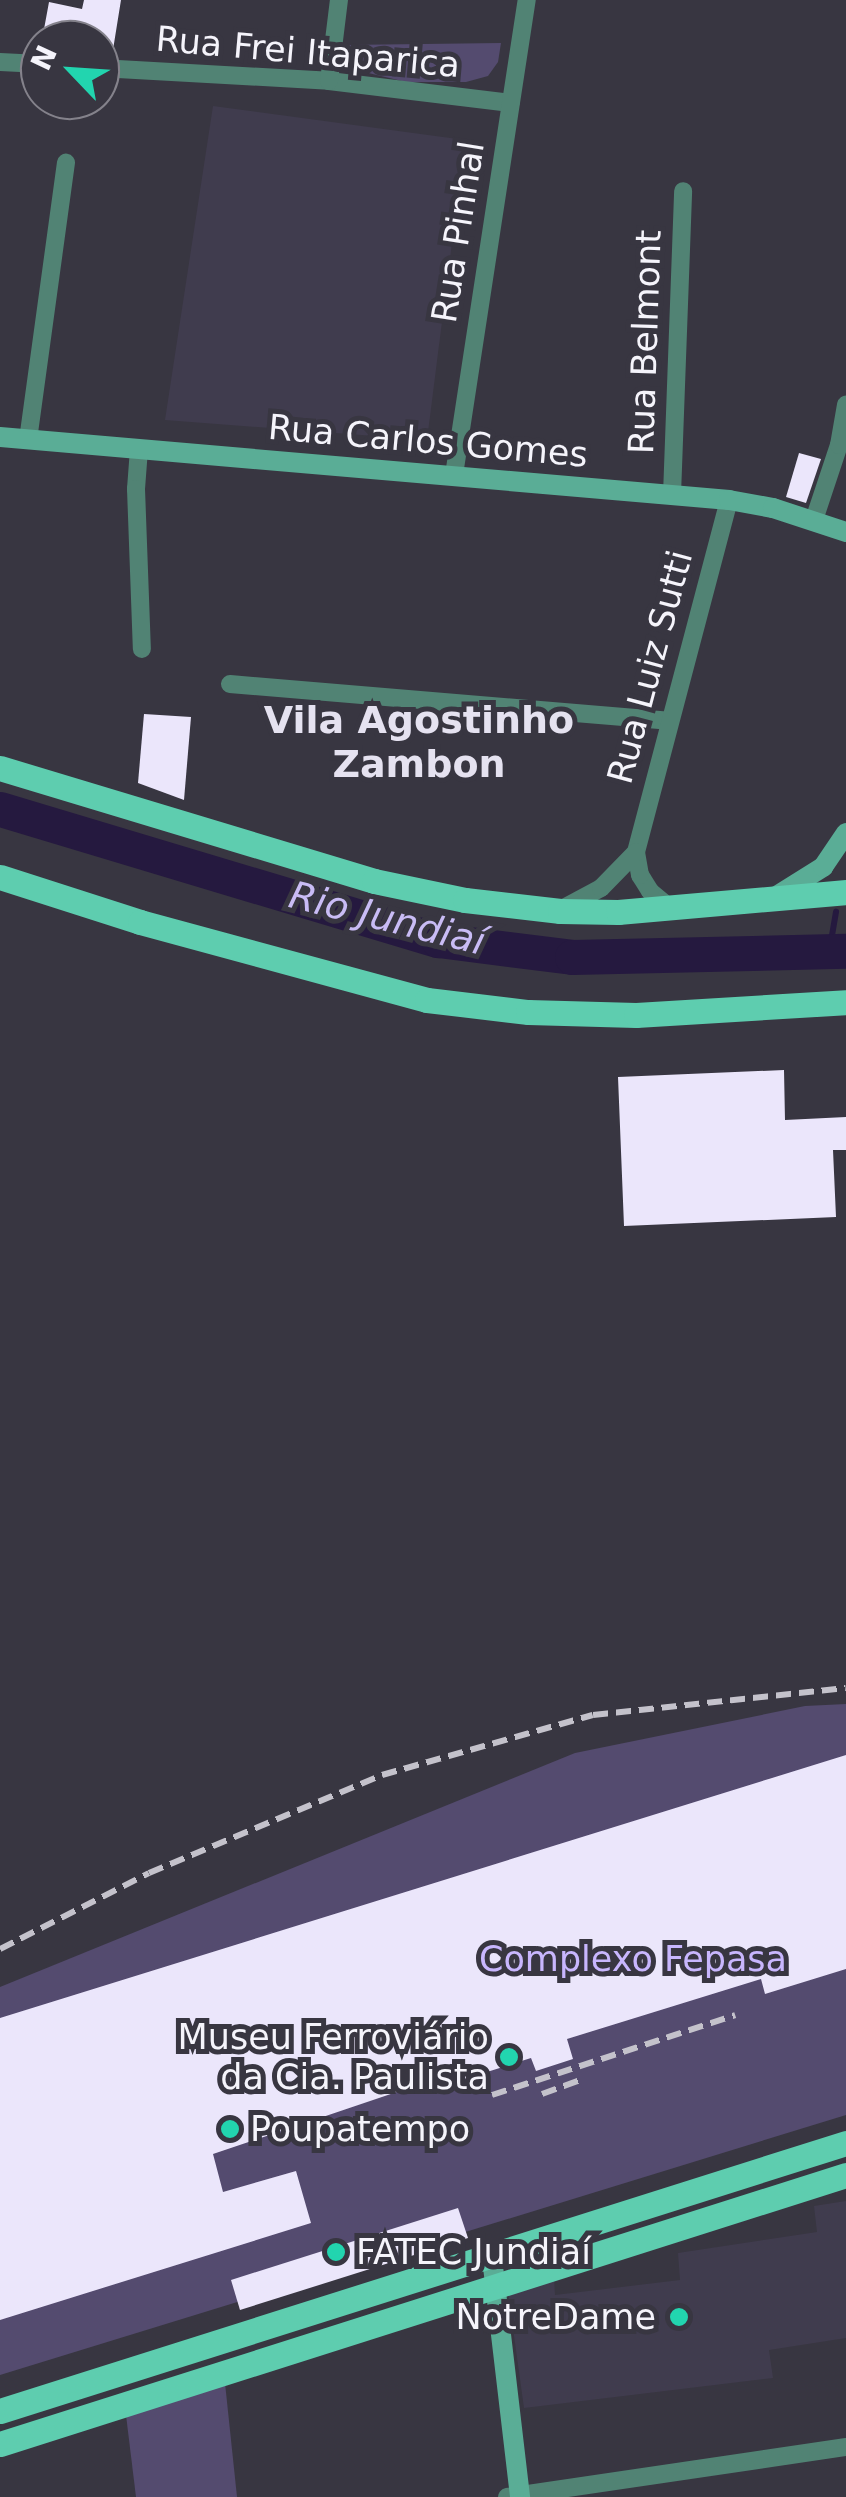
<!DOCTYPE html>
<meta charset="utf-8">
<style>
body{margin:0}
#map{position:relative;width:846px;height:2497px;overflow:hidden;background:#383641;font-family:"DejaVu Sans",sans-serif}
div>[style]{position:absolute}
.built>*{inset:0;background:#403c4e}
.green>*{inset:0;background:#544b6f}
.stream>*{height:6px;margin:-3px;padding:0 3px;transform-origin:3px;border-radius:3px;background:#25193f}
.river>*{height:35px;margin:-17.5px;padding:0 17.5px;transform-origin:17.5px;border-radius:17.5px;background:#25193f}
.building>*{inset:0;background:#ebe6fb}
.street>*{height:18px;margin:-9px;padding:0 9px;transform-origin:9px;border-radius:9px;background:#518374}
.secondary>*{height:20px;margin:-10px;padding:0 10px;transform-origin:10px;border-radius:10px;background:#5aad96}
.primary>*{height:25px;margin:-12.5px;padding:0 12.5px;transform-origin:12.5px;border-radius:12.5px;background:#5ecdaf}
.rail>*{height:6px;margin-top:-3px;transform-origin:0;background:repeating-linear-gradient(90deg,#c4c2cb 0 15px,transparent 0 23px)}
.dots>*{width:28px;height:28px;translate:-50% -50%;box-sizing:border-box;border:5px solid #383641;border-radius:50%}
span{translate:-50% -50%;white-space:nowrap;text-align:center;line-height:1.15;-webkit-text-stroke:10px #383641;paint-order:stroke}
.street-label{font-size:35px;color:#f5f4fb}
.park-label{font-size:35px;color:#c8b6fd}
.poi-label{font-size:35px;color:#f5f4fb}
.right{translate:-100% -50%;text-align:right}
.left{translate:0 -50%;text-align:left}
.neighbourhood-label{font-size:38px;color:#e5e2f0;font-weight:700}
.water-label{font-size:38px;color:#c9bcf5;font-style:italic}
.north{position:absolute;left:20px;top:20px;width:100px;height:100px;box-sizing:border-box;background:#383641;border:2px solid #84828b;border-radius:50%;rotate:295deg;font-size:28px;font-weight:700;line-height:40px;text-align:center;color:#f5f4fb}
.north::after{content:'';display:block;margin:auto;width:35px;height:45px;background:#22d5af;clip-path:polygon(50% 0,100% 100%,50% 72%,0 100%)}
</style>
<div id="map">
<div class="built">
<div style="clip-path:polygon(213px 106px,465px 140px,427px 440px,165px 420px)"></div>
<div style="clip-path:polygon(846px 2201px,846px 2338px,769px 2350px,773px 2378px,524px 2408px,508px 2292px,554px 2278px,555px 2295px,680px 2280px,678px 2253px,817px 2232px,814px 2206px)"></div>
</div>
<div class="green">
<div style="clip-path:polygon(501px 43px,498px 62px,488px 76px,466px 82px,406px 82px,356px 70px,347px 62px,344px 45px)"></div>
<div style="clip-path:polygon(846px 1704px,846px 2115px,0 2375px,0 1987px,575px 1753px,805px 1706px)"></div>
<div style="clip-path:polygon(225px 2383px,237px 2497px,136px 2497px,126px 2415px)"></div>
</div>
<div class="stream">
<div style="left:829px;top:953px;width:42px;rotate:-80.3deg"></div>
</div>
<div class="river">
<div style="left:0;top:809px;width:457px;rotate:16.7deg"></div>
<div style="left:438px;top:940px;width:135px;rotate:7.2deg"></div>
<div style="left:572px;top:957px;width:274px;rotate:-1.3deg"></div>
</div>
<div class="building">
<div style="clip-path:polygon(84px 0,121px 0,112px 56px,100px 56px,100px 40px,42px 40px,49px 2px,82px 9px)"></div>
<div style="clip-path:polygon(799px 453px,821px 459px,806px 503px,786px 497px)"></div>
<div style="clip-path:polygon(144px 714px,191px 717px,184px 800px,138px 783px)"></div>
<div style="clip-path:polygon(784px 1070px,785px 1120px,846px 1117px,846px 1150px,833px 1150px,836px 1217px,624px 1226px,618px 1077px)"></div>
<div style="clip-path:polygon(846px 1755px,846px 1969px,765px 1994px,761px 1979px,567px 2039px,573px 2059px,536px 2071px,531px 2058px,449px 2084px,447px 2075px,213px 2154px,223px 2192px,296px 2171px,311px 2223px,0 2320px,0 2018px)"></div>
<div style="clip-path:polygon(458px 2208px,468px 2238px,240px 2310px,231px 2280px)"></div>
</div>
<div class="street">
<div style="left:0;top:62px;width:40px;rotate:2.9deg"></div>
<div style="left:100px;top:68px;width:229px;rotate:3.2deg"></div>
<div style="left:329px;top:81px;width:183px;rotate:6.9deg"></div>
<div style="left:329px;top:81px;width:82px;rotate:-83deg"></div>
<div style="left:28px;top:440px;width:280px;rotate:-82.2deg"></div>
<div style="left:139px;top:449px;width:40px;rotate:94.3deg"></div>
<div style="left:136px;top:489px;width:160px;rotate:87.9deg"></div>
<div style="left:454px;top:475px;width:481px;rotate:-81.3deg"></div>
<div style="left:672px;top:495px;width:304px;rotate:-87.9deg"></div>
<div style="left:814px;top:520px;width:79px;rotate:-71.6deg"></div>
<div style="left:839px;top:445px;width:41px;rotate:-80.1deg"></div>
<div style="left:230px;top:684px;width:440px;rotate:4.8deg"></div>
<div style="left:670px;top:908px;width:26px;rotate:-140deg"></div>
<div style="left:650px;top:891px;width:19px;rotate:-122deg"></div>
<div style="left:640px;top:875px;width:23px;rotate:-100deg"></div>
<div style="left:636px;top:852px;width:364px;rotate:-75.2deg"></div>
<div style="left:562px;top:909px;width:44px;rotate:-28.3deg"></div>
<div style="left:601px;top:888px;width:50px;rotate:-45.8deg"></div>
<div style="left:507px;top:2497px;width:343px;rotate:-8.4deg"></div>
</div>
<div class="secondary">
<div style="left:0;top:437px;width:732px;rotate:4.94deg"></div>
<div style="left:729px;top:500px;width:45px;rotate:10.3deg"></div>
<div style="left:773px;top:508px;width:77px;rotate:18.2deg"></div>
<div style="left:775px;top:897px;width:57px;rotate:-32deg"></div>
<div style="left:823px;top:867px;width:41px;rotate:-55.9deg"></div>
<div style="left:492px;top:2258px;width:241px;rotate:83.3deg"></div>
</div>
<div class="primary">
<div style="left:0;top:768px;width:391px;rotate:16.8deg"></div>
<div style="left:374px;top:881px;width:93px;rotate:11.8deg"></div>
<div style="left:465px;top:900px;width:96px;rotate:6.6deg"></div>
<div style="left:560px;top:911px;width:58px;rotate:1deg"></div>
<div style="left:618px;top:912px;width:229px;rotate:-5deg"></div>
<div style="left:0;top:877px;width:147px;rotate:17.8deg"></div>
<div style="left:140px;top:922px;width:297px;rotate:15.2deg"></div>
<div style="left:427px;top:1000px;width:102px;rotate:6.8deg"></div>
<div style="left:528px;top:1012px;width:108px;rotate:1.6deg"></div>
<div style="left:636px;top:1015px;width:210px;rotate:-3.5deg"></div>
<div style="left:0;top:2411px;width:887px;rotate:-17.58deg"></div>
<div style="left:0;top:2444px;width:888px;rotate:-17.64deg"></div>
</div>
<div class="rail">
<div style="left:0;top:1949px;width:167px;rotate:-27deg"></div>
<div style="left:149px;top:1873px;width:253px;rotate:-22.8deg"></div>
<div style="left:382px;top:1775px;width:219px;rotate:-15.9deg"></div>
<div style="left:593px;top:1715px;width:254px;rotate:-6.1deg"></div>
<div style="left:542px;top:2094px;width:44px;rotate:-20.1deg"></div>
<div style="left:492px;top:2095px;width:256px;rotate:-18.2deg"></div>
</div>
<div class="dots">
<div style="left:509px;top:2057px;background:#22d5af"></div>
<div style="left:230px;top:2129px;background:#22d5af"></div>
<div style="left:336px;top:2252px;background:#22d5af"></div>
<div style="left:679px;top:2317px;background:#22d5af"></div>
</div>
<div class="street-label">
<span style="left:308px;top:52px;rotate:5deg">Rua Frei Itaparica</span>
<span style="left:458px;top:232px;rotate:-81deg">Rua Pinhal</span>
<span style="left:645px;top:342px;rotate:-88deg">Rua Belmont</span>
<span style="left:428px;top:441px;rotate:5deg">Rua Carlos Gomes</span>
<span style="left:650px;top:667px;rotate:-75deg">Rua Luiz Sutti</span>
</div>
<div class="park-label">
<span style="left:633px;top:1959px">Complexo Fepasa</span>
</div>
<div class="poi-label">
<span class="right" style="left:489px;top:2057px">Museu Ferroviário<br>da Cia. Paulista</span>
<span class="left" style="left:250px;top:2129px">Poupatempo</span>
<span class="left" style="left:356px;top:2252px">FATEC Jundiaí</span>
<span class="right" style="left:656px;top:2317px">NotreDame</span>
</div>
<div class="neighbourhood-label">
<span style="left:419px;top:743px">Vila Agostinho<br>Zambon</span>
</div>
<div class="water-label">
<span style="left:387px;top:919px;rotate:14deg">Rio Jundiaí</span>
</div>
<div class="north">N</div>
</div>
